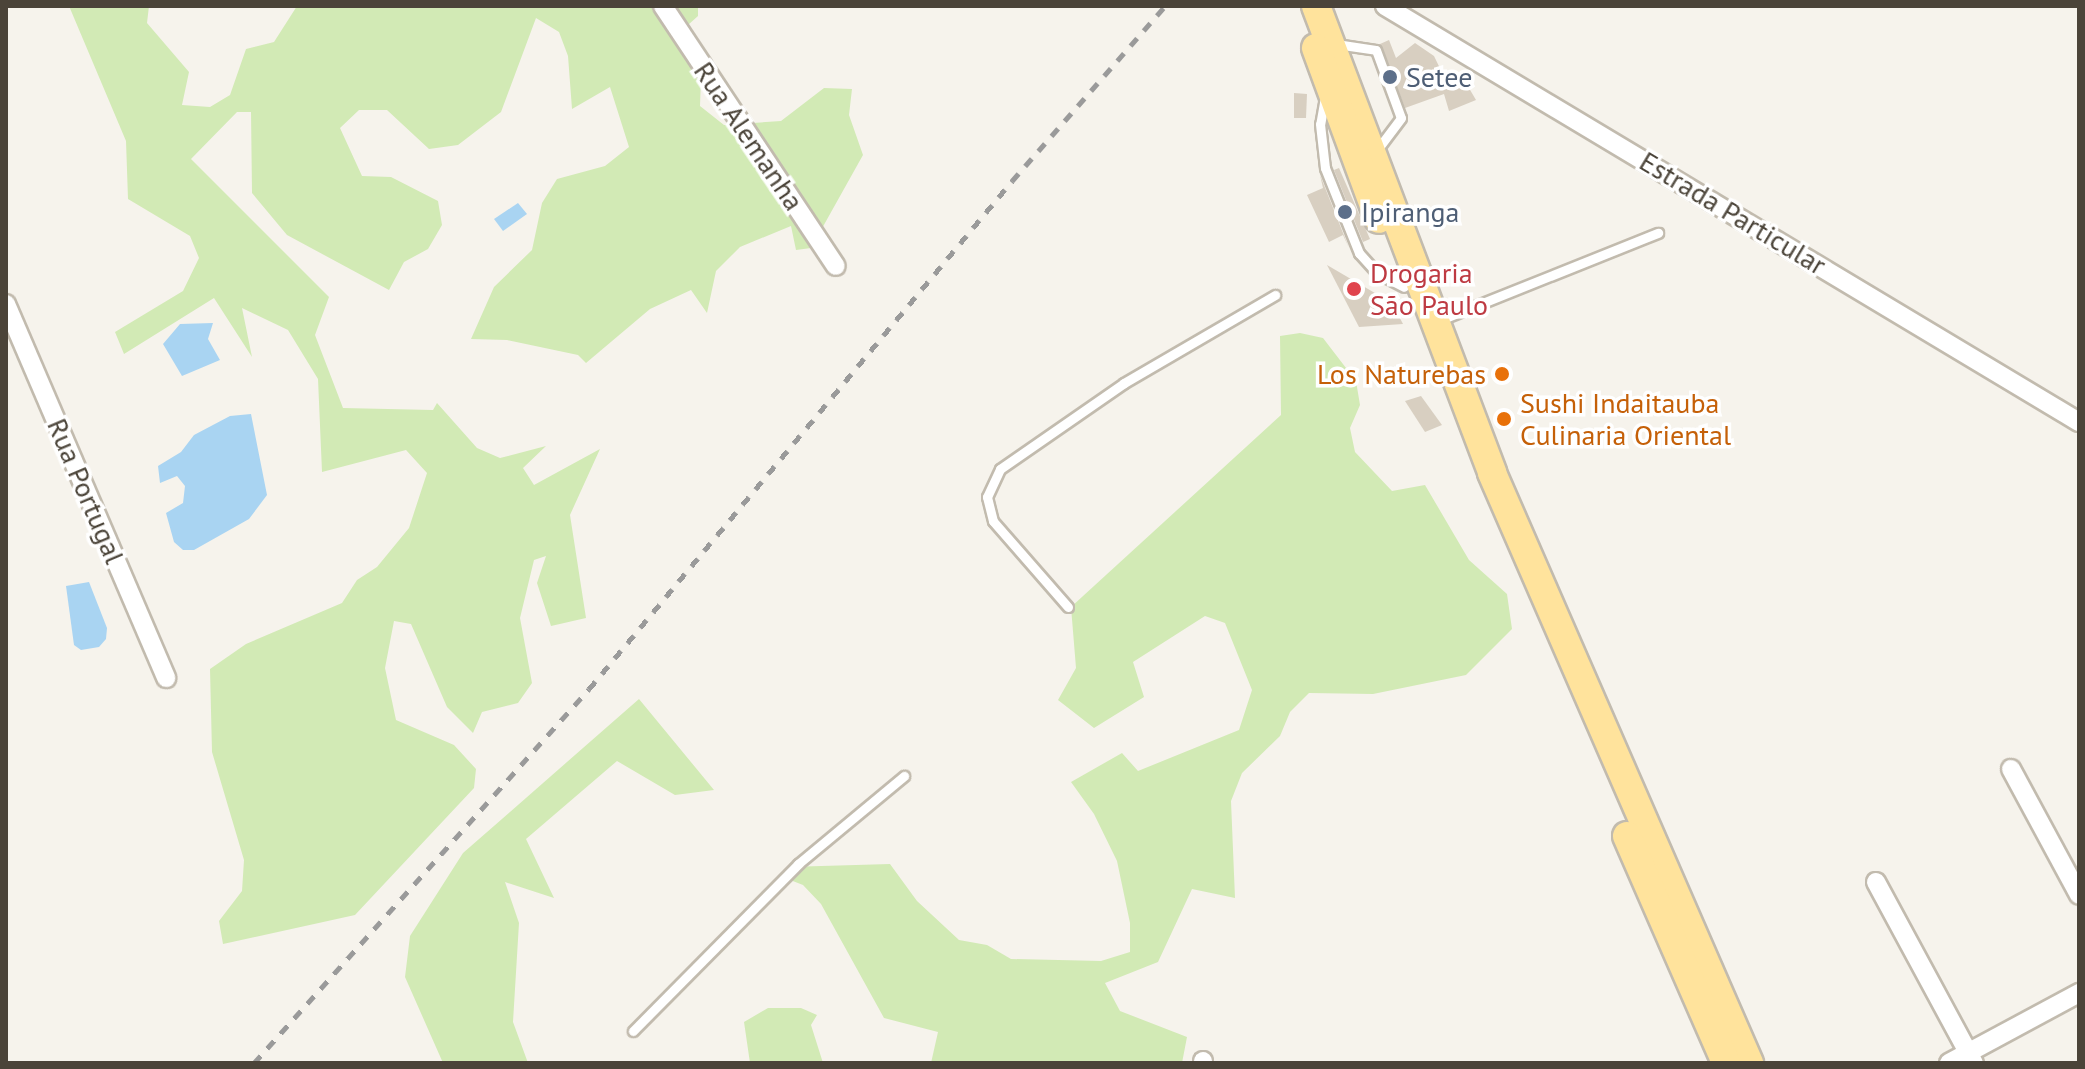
<!DOCTYPE html>
<meta charset="utf-8">
<style>
body{margin:0}
#map{position:relative;width:2085px;height:1069px;overflow:hidden;background:#f6f3ec;font-family:"PT Sans",sans-serif}
div>[style]{position:absolute}
.green>*{inset:0;background:#d2eab5}
.water>*{inset:0;background:#a9d4f2}
.building>*{inset:0;background:#d8cfc1}
.roads{filter:drop-shadow(2px 0 #c2bbae) drop-shadow(-2px 0 #c2bbae) drop-shadow(0 2px #c2bbae) drop-shadow(0 -2px #c2bbae)}
.lane>*{height:9px;margin:-4.5px;padding:0 4.5px;transform-origin:4.5px;border-radius:4.5px;background:#fff}
.street>*{height:18px;margin:-9px;padding:0 9px;transform-origin:9px;border-radius:9px;background:#fff}
.primary>*{height:28px;margin:-14px;padding:0 14px;transform-origin:14px;border-radius:14px;background:#ffe39c}
.rail>*{height:5px;margin-top:-2.5px;transform-origin:0;background:repeating-linear-gradient(90deg,#9a9a9a 0 10px,transparent 0 20px)}
.dots>*{width:22px;height:22px;translate:-50% -50%;box-sizing:border-box;border:4px solid #fff;border-radius:50%}
span{translate:-50% -50%;white-space:nowrap;text-align:center;line-height:1.15;-webkit-text-stroke:7px #fff;paint-order:stroke}
.service-label{font-size:28px;color:#4e5e75}
.left{translate:0 -50%;text-align:left}
.street-label{font-size:28px;color:#4b4439}
.health-label{font-size:28px;color:#be3a42}
.food-label{font-size:28px;color:#c56008}
.right{translate:-100% -50%;text-align:right}
.frame{position:absolute;inset:0;border:8px solid #4b4439;pointer-events:none}
</style>
<div id="map">
<div class="green">
<div style="clip-path:polygon(69px 6px,149px 6px,147px 23px,189px 72px,182px 105px,210px 107px,230px 95px,246px 49px,274px 42px,297px 6px,698px 6px,698px 16px,678px 34px,701px 77px,700px 106px,724px 125px,781px 121px,824px 88px,852px 89px,849px 115px,863px 155px,811px 248px,796px 250px,791px 226px,740px 247px,716px 271px,707px 313px,691px 290px,650px 309px,586px 363px,578px 355px,507px 340px,471px 339px,494px 287px,532px 250px,542px 203px,557px 179px,605px 166px,629px 147px,610px 87px,572px 109px,568px 56px,559px 32px,536px 18px,501px 112px,458px 145px,429px 149px,387px 110px,359px 110px,340px 128px,362px 176px,391px 177px,438px 201px,442px 225px,428px 249px,404px 262px,389px 290px,287px 235px,252px 193px,251px 112px,237px 112px,191px 159px,329px 297px,315px 335px,343px 408px,433px 410px,437px 403px,477px 448px,500px 458px,546px 446px,523px 468px,534px 485px,600px 449px,570px 515px,586px 618px,551px 626px,537px 583px,546px 556px,534px 560px,520px 618px,532px 683px,518px 703px,482px 712px,473px 733px,447px 707px,411px 624px,394px 621px,385px 668px,396px 720px,454px 745px,476px 769px,474px 788px,355px 915px,223px 944px,219px 921px,242px 891px,244px 860px,212px 752px,210px 669px,246px 644px,342px 603px,357px 580px,377px 567px,409px 528px,427px 473px,406px 450px,322px 472px,318px 379px,288px 330px,242px 308px,252px 357px,214px 298px,124px 354px,115px 332px,183px 291px,199px 258px,190px 236px,128px 199px,126px 141px)"></div>
<div style="clip-path:polygon(1300px 333px,1323px 338px,1356px 381px,1360px 405px,1350px 428px,1355px 452px,1392px 491px,1425px 485px,1469px 560px,1507px 594px,1512px 629px,1466px 675px,1373px 694px,1309px 693px,1290px 712px,1280px 736px,1242px 773px,1231px 801px,1235px 898px,1192px 889px,1158px 962px,1105px 983px,1120px 1011px,1187px 1037px,1182px 1063px,931px 1063px,938px 1032px,884px 1018px,821px 904px,803px 885px,780px 876px,787px 867px,890px 864px,917px 901px,959px 940px,987px 945px,1011px 959px,1101px 961px,1130px 952px,1130px 923px,1117px 861px,1094px 814px,1071px 782px,1122px 753px,1138px 771px,1239px 730px,1252px 690px,1225px 623px,1205px 616px,1133px 662px,1144px 697px,1094px 728px,1058px 700px,1076px 668px,1071px 607px,1281px 415px,1280px 336px)"></div>
<div style="clip-path:polygon(639px 699px,714px 790px,675px 795px,617px 761px,526px 839px,554px 898px,505px 882px,519px 923px,513px 1022px,528px 1063px,443px 1063px,405px 977px,410px 936px,463px 853px)"></div>
<div style="clip-path:polygon(768px 1008px,801px 1008px,817px 1015px,811px 1025px,823px 1063px,750px 1063px,744px 1022px)"></div>
</div>
<div class="water">
<div style="clip-path:polygon(518px 203px,527px 214px,503px 231px,494px 219px)"></div>
<div style="clip-path:polygon(213px 323px,208px 339px,220px 360px,182px 376px,163px 344px,180px 324px)"></div>
<div style="clip-path:polygon(251px 414px,267px 495px,249px 519px,194px 550px,183px 550px,174px 542px,166px 513px,183px 503px,185px 486px,177px 476px,160px 483px,158px 466px,181px 452px,194px 435px,230px 416px)"></div>
<div style="clip-path:polygon(89px 582px,107px 628px,106px 639px,99px 647px,81px 650px,74px 645px,66px 586px)"></div>
</div>
<div class="building">
<div style="clip-path:polygon(1389px 40px,1396px 58px,1415px 43px,1434px 56px,1450px 89px,1466px 83px,1476px 100px,1449px 111px,1444px 94px,1405px 108px,1380px 44px)"></div>
<div style="clip-path:polygon(1294px 93px,1307px 94px,1306px 118px,1294px 118px)"></div>
<div style="clip-path:polygon(1339px 168px,1370px 239px,1363px 242px,1334px 170px)"></div>
<div style="clip-path:polygon(1320px 175px,1349px 248px,1343px 235px,1329px 242px,1307px 195px,1323px 188px)"></div>
<div style="clip-path:polygon(1327px 265px,1392px 303px,1403px 324px,1359px 327px)"></div>
<div style="clip-path:polygon(1421px 396px,1442px 425px,1425px 432px,1405px 401px)"></div>
</div>
<div class="roads">
<div class="lane">
<div style="left:1336px;top:44px;width:40px;rotate:8.5deg"></div>
<div style="left:1376px;top:50px;width:72px;rotate:69.8deg"></div>
<div style="left:1401px;top:118px;width:40px;rotate:127deg"></div>
<div style="left:1325px;top:97px;width:27px;rotate:100deg"></div>
<div style="left:1320px;top:124px;width:44px;rotate:83.5deg"></div>
<div style="left:1325px;top:168px;width:92px;rotate:68.2deg"></div>
<div style="left:1359px;top:253px;width:27px;rotate:48deg"></div>
<div style="left:1377px;top:273px;width:30px;rotate:27deg"></div>
<div style="left:1440px;top:320px;width:235px;rotate:-21.8deg"></div>
<div style="left:1068px;top:607px;width:114px;rotate:-131.1deg"></div>
<div style="left:993px;top:521px;width:25px;rotate:-104deg"></div>
<div style="left:987px;top:497px;width:31px;rotate:-65deg"></div>
<div style="left:1000px;top:469px;width:151px;rotate:-34.7deg"></div>
<div style="left:1124px;top:383px;width:175px;rotate:-30.2deg"></div>
<div style="left:633px;top:1031px;width:235px;rotate:-45.3deg"></div>
<div style="left:798px;top:864px;width:138px;rotate:-39.7deg"></div>
</div>
<div class="street">
<div style="left:663px;top:6px;width:312px;rotate:56.4deg"></div>
<div style="left:1385px;top:6px;width:809px;rotate:30.94deg"></div>
<div style="left:6px;top:304px;width:407px;rotate:66.8deg"></div>
<div style="left:2011px;top:769px;width:143px;rotate:61.6deg"></div>
<div style="left:1876px;top:882px;width:206px;rotate:61.6deg"></div>
<div style="left:1203px;top:1061px;width:2px;rotate:90deg"></div>
<div style="left:1949px;top:1063px;width:148px;rotate:-28.3deg"></div>
</div>
<div class="primary">
<div style="left:1316px;top:6px;width:499px;rotate:69.3deg"></div>
<div style="left:1492px;top:473px;width:644px;rotate:66.46deg"></div>
<div style="left:1316px;top:48px;width:182px;rotate:69.8deg"></div>
<div style="left:1627px;top:836px;width:248px;rotate:66.4deg"></div>
</div>
</div>
<div class="rail">
<div style="left:254px;top:1063px;width:502px;rotate:-48.15deg"></div>
<div style="left:589px;top:689px;width:661px;rotate:-50.22deg"></div>
<div style="left:1012px;top:181px;width:232px;rotate:-48.8deg"></div>
</div>
<div class="dots">
<div style="left:1390px;top:77px;background:#5c6f8a"></div>
<div style="left:1345px;top:212px;background:#5c6f8a"></div>
<div style="left:1354px;top:289px;background:#e0444e"></div>
<div style="left:1502px;top:374px;background:#e8710a"></div>
<div style="left:1504px;top:419px;background:#e8710a"></div>
</div>
<div class="service-label">
<span class="left" style="left:1406px;top:77px">Setee</span>
<span class="left" style="left:1361px;top:212px">Ipiranga</span>
</div>
<div class="street-label">
<span style="left:749px;top:136px;rotate:56deg">Rua Alemanha</span>
<span style="left:1733px;top:213px;rotate:31deg">Estrada Particular</span>
<span style="left:86px;top:491px;rotate:67deg">Rua Portugal</span>
</div>
<div class="health-label">
<span class="left" style="left:1370px;top:289px">Drogaria<br>São Paulo</span>
</div>
<div class="food-label">
<span class="right" style="left:1486px;top:374px">Los Naturebas</span>
<span class="left" style="left:1520px;top:419px">Sushi Indaitauba<br>Culinaria Oriental</span>
</div>
<div class="frame"></div>
</div>
